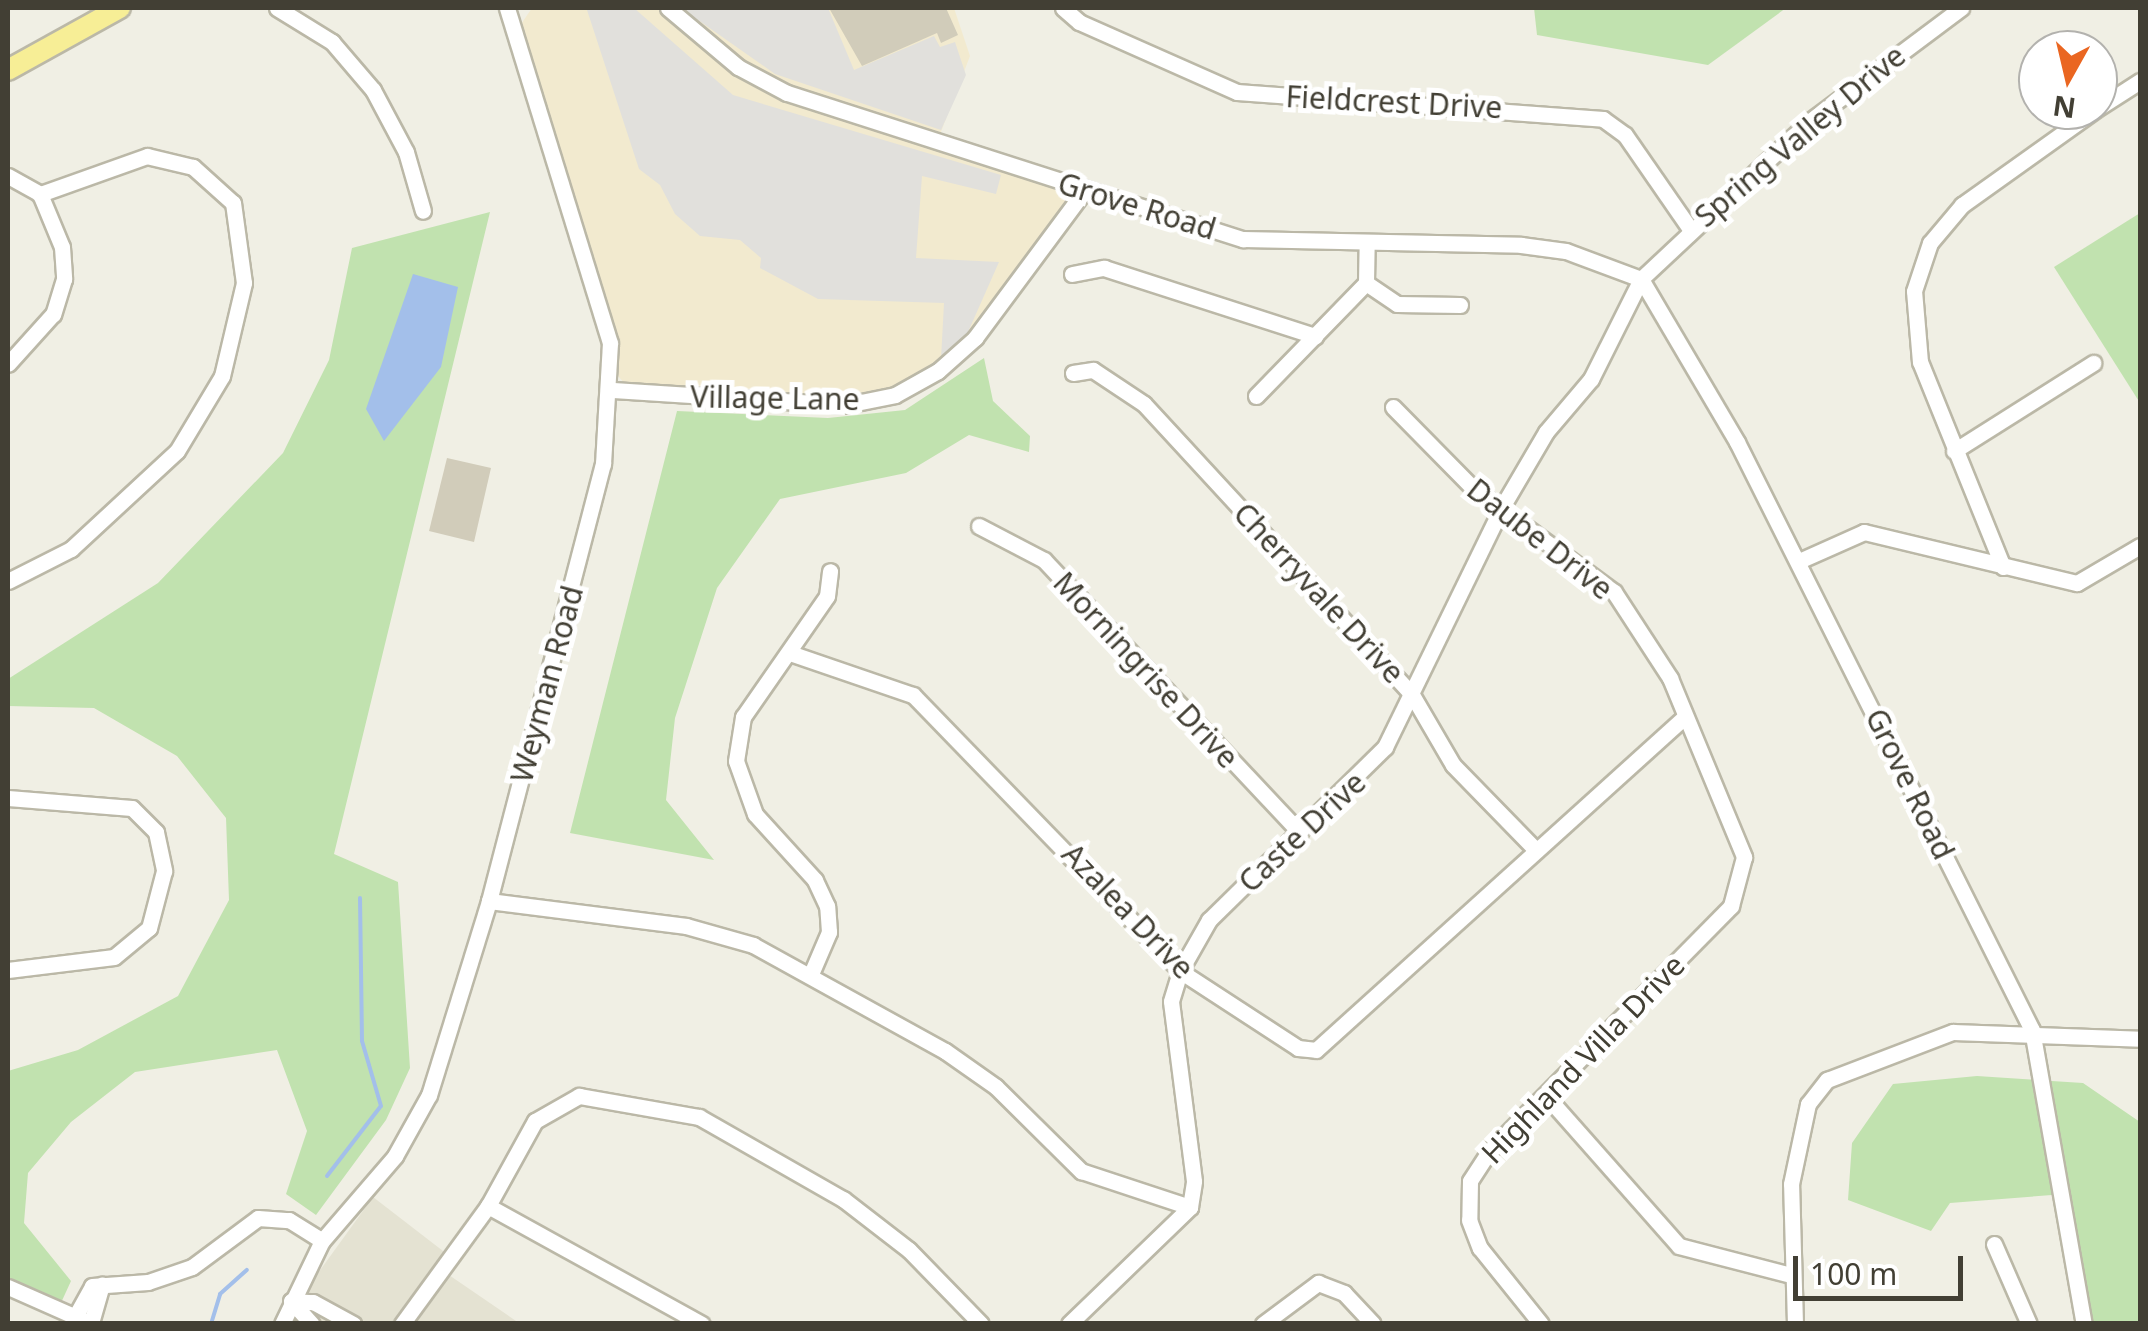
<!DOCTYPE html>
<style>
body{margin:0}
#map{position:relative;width:2148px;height:1331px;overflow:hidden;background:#f0efe4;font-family:"Noto Sans",sans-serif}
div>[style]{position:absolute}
.residential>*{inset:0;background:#e4e2d2}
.commercial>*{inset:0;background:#f2eacf}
.green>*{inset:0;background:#c1e2af}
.parking>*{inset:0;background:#e1e0dc}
.water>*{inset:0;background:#a3bfea}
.stream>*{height:4px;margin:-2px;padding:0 2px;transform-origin:2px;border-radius:2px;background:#a3bfea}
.building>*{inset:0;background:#d1ccba}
.roads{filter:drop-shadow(2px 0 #bbb8a7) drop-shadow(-2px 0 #bbb8a7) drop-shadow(0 2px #bbb8a7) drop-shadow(0 -2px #bbb8a7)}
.minor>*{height:15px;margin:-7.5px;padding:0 7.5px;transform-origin:7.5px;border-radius:7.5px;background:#fff}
.major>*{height:20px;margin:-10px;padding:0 10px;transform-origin:10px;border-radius:10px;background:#f7ee96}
span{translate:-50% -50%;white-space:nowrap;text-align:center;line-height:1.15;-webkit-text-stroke:10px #fff;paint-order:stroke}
.street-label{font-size:30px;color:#423f34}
.frame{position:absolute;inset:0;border:10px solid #423f34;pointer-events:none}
.north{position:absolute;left:2018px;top:30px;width:100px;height:100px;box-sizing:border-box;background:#fff;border:2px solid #b3b2ae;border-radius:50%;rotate:188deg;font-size:28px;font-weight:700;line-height:40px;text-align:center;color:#423f34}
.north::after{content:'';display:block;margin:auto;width:35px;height:45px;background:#ea6621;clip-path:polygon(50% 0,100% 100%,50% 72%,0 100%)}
.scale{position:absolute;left:1793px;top:1256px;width:170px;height:45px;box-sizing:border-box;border:5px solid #423f34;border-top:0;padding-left:12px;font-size:30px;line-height:35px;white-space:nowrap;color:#423f34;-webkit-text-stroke:8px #fff;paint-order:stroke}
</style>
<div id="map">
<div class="residential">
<div style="clip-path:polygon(373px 1197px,443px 1251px,446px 1273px,519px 1323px,293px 1324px,313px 1280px)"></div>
</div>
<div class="commercial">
<div style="clip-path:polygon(532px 8px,954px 8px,970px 56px,934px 150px,1062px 191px,1066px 204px,967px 338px,938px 366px,894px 387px,844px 397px,627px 386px,618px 376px,593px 255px,517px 30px)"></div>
</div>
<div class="green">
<div style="clip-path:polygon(1534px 8px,1786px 8px,1708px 65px,1537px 35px)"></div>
<div style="clip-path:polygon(490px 212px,334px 854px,398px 882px,410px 1068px,386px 1120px,316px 1215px,286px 1194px,307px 1131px,277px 1050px,135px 1072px,71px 1122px,28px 1173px,24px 1223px,71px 1281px,60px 1305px,8px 1286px,8px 1071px,78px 1050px,178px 996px,229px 900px,226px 818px,177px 756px,94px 708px,8px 706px,8px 679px,158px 583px,283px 453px,329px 360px,352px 248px)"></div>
<div style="clip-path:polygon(2140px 213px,2140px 403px,2054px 267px)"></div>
<div style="clip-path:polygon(984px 358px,993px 401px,1030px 436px,1029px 452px,969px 435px,906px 473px,780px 499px,717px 588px,675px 718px,666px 800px,714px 860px,570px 833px,677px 411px,828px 418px,905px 410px)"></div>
<div style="clip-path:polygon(1977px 1076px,2083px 1083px,2140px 1122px,2140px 1323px,2083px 1323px,2065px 1194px,1950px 1203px,1931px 1231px,1848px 1200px,1852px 1143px,1893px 1084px)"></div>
</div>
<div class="parking">
<div style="clip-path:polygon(634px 8px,733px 95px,1001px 175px,996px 194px,922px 176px,916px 258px,999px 262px,968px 332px,941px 359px,944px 303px,818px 299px,760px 268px,761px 258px,740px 240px,700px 236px,675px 214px,660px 185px,639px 169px,587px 10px)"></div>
<div style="clip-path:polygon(681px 8px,828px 8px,854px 70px,934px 36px,940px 47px,955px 42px,966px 75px,941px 130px,775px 74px)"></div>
</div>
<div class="water">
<div style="clip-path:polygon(413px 274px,458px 287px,441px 367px,384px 441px,366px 409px)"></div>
</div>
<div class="stream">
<div style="left:327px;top:1176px;width:88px;rotate:-52.4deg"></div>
<div style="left:381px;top:1106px;width:68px;rotate:-106.3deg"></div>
<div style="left:362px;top:1041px;width:143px;rotate:-90.8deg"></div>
<div style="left:211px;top:1324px;width:31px;rotate:-73deg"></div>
<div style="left:220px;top:1294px;width:36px;rotate:-42deg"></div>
</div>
<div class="building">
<div style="clip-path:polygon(829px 8px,946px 8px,958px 35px,941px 43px,937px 33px,862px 66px)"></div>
<div style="clip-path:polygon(447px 458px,491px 468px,474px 542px,429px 531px)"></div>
</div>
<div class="roads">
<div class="minor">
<div style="left:277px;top:8px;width:65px;rotate:31.7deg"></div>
<div style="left:332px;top:42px;width:63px;rotate:49.5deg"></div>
<div style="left:373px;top:90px;width:70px;rotate:62deg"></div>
<div style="left:406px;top:152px;width:61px;rotate:73.9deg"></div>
<div style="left:668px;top:8px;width:92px;rotate:40.1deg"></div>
<div style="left:738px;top:67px;width:55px;rotate:28deg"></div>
<div style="left:787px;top:93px;width:479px;rotate:17.8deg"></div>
<div style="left:1243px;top:239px;width:278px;rotate:1.2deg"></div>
<div style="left:1521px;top:245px;width:45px;rotate:7.6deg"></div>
<div style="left:1566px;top:251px;width:80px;rotate:20.5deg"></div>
<div style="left:1641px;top:279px;width:189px;rotate:59.5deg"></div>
<div style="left:1737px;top:442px;width:658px;rotate:63.36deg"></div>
<div style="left:2032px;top:1030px;width:299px;rotate:80deg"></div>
<div style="left:1063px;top:8px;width:21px;rotate:41deg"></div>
<div style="left:1079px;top:22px;width:173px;rotate:23.9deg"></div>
<div style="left:1237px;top:92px;width:367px;rotate:4.2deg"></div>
<div style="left:1603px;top:119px;width:27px;rotate:36deg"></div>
<div style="left:1625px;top:135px;width:114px;rotate:55.3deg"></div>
<div style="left:2098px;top:108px;width:50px;rotate:-32.7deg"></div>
<div style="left:8px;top:176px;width:37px;rotate:29deg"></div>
<div style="left:40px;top:194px;width:57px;rotate:67.5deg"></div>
<div style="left:62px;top:247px;width:32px;rotate:86deg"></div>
<div style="left:64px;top:279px;width:37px;rotate:107deg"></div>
<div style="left:53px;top:314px;width:67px;rotate:132deg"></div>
<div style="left:1072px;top:274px;width:33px;rotate:-11deg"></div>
<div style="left:1104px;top:268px;width:222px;rotate:17.9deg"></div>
<div style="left:1366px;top:283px;width:37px;rotate:34deg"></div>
<div style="left:1397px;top:304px;width:63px;rotate:0.9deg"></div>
<div style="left:1073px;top:373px;width:20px;rotate:-9deg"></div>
<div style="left:1093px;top:370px;width:61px;rotate:33.7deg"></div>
<div style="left:1144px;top:404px;width:393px;rotate:47.3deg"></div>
<div style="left:1411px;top:693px;width:83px;rotate:59.7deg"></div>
<div style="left:1453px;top:765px;width:119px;rotate:45.7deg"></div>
<div style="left:613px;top:390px;width:233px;rotate:3.7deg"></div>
<div style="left:846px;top:405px;width:50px;rotate:-11.5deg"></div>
<div style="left:895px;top:395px;width:49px;rotate:-29.2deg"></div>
<div style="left:938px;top:371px;width:50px;rotate:-41.7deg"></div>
<div style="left:975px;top:338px;width:184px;rotate:-53.4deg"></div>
<div style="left:1256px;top:396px;width:158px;rotate:-45.8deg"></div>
<div style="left:1366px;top:283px;width:39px;rotate:-89deg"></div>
<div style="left:1393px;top:407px;width:114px;rotate:45.4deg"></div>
<div style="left:1473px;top:488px;width:175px;rotate:36.4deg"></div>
<div style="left:1614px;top:592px;width:103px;rotate:56.9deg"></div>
<div style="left:1670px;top:678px;width:194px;rotate:67.5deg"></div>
<div style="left:1744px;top:857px;width:51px;rotate:104.9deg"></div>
<div style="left:1731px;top:906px;width:343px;rotate:134.6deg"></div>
<div style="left:1490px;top:1150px;width:37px;rotate:123deg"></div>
<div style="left:1470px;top:1181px;width:39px;rotate:91deg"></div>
<div style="left:1469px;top:1220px;width:30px;rotate:69deg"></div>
<div style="left:1480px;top:1248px;width:97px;rotate:51.2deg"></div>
<div style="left:1954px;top:451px;width:165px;rotate:-32.3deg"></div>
<div style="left:979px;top:526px;width:73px;rotate:27.6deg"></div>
<div style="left:1044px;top:560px;width:374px;rotate:46.8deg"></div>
<div style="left:1799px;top:561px;width:71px;rotate:-24deg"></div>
<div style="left:1864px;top:532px;width:219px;rotate:13.5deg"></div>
<div style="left:2077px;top:583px;width:73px;rotate:-30.4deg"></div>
<div style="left:2003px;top:567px;width:221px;rotate:-112deg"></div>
<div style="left:1920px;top:362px;width:71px;rotate:-94.8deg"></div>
<div style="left:1914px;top:291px;width:51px;rotate:-71.6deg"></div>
<div style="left:1930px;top:243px;width:50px;rotate:-49.9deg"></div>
<div style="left:1962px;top:205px;width:163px;rotate:-35.5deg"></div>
<div style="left:8px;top:581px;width:71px;rotate:-26.9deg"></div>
<div style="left:71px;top:549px;width:144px;rotate:-42.8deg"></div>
<div style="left:177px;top:451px;width:87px;rotate:-59deg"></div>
<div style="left:222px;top:376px;width:96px;rotate:-76.7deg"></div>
<div style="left:244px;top:283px;width:81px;rotate:-97.8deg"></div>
<div style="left:233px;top:203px;width:54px;rotate:-138deg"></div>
<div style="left:193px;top:167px;width:47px;rotate:-166.6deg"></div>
<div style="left:147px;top:156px;width:114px;rotate:160.4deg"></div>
<div style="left:790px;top:653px;width:130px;rotate:18.9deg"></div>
<div style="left:913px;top:695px;width:384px;rotate:45.9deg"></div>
<div style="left:1180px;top:971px;width:141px;rotate:33.1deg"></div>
<div style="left:1298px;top:1048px;width:18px;rotate:6deg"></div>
<div style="left:1316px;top:1050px;width:497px;rotate:-42.1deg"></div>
<div style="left:8px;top:798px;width:124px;rotate:4.6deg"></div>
<div style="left:132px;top:808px;width:34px;rotate:45deg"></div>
<div style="left:156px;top:832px;width:40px;rotate:78deg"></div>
<div style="left:164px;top:871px;width:59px;rotate:104.7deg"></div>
<div style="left:149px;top:928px;width:45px;rotate:140.4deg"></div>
<div style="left:114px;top:957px;width:107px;rotate:173deg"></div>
<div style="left:489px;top:901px;width:199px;rotate:7.2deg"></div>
<div style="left:686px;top:926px;width:70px;rotate:15.8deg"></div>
<div style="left:753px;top:945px;width:219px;rotate:28.9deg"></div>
<div style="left:945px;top:1051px;width:62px;rotate:35.2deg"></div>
<div style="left:996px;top:1087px;width:120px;rotate:44.7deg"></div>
<div style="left:1081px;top:1171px;width:115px;rotate:18.3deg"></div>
<div style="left:811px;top:974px;width:46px;rotate:-66.8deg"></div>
<div style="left:829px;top:932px;width:26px;rotate:-94deg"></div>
<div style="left:827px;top:906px;width:29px;rotate:-115deg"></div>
<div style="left:815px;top:880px;width:89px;rotate:-132.3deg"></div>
<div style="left:755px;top:814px;width:56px;rotate:-109.7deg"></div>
<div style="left:736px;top:761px;width:45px;rotate:-81deg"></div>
<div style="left:743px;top:717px;width:147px;rotate:-55.2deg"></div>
<div style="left:827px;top:596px;width:25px;rotate:-83deg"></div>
<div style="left:1549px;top:1099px;width:196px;rotate:48.5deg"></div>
<div style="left:1679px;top:1246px;width:116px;rotate:14.5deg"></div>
<div style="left:488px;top:1206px;width:244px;rotate:28.9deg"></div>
<div style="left:1994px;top:1244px;width:87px;rotate:66.4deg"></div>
<div style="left:8px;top:1287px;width:92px;rotate:23.8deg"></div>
<div style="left:291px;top:1301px;width:22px;rotate:3deg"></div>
<div style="left:313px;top:1302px;width:46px;rotate:28.8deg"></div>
<div style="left:291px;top:1301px;width:31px;rotate:48deg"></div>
<div style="left:75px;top:1317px;width:35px;rotate:-61deg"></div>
<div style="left:92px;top:1286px;width:56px;rotate:-4.1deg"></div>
<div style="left:148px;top:1282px;width:46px;rotate:-18.8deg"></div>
<div style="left:192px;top:1267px;width:82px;rotate:-36.6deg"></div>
<div style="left:258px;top:1218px;width:31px;rotate:4deg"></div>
<div style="left:289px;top:1220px;width:39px;rotate:32deg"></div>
<div style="left:91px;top:1323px;width:40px;rotate:-74deg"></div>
<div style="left:282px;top:1324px;width:92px;rotate:-64.3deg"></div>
<div style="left:322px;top:1241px;width:112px;rotate:-49.3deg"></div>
<div style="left:395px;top:1156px;width:70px;rotate:-60.9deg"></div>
<div style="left:429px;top:1095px;width:203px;rotate:-72.8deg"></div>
<div style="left:489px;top:901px;width:452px;rotate:-75.4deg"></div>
<div style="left:603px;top:464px;width:121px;rotate:-86.7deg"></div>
<div style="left:610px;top:343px;width:350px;rotate:-107.1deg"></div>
<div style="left:402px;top:1324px;width:146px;rotate:-53.9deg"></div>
<div style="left:488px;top:1206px;width:97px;rotate:-61.1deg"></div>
<div style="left:535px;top:1121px;width:51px;rotate:-29.6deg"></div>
<div style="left:579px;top:1096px;width:122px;rotate:9.9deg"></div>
<div style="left:699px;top:1117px;width:166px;rotate:29.7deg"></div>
<div style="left:843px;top:1199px;width:83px;rotate:37.7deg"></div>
<div style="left:909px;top:1250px;width:103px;rotate:45.8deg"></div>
<div style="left:1069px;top:1324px;width:168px;rotate:-44deg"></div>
<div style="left:1190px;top:1207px;width:26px;rotate:-81deg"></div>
<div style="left:1194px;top:1181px;width:181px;rotate:-97.3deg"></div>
<div style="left:1171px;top:1001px;width:31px;rotate:-73deg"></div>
<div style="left:1180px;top:971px;width:59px;rotate:-60.4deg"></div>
<div style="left:1209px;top:920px;width:247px;rotate:-44.5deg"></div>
<div style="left:1385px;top:747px;width:267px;rotate:-64deg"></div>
<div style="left:1502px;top:507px;width:87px;rotate:-59.6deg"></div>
<div style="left:1546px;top:432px;width:70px;rotate:-49.7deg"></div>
<div style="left:1591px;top:379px;width:112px;rotate:-63.4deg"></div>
<div style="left:1641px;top:279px;width:231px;rotate:-43.1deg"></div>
<div style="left:1810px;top:121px;width:189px;rotate:-36.8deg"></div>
<div style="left:1263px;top:1324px;width:69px;rotate:-36.7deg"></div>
<div style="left:1318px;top:1283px;width:28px;rotate:21deg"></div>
<div style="left:1344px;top:1293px;width:42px;rotate:46.9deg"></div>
<div style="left:1795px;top:1324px;width:140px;rotate:-91.6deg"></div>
<div style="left:1791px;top:1184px;width:82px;rotate:-78deg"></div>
<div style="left:1808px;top:1104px;width:31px;rotate:-52deg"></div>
<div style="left:1827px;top:1080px;width:135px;rotate:-20.9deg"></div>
<div style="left:1953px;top:1032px;width:187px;rotate:2.1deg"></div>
</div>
<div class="major">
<div style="left:8px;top:70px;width:128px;rotate:-29deg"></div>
</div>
</div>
<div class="street-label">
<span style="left:1394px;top:102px;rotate:3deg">Fieldcrest Drive</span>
<span style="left:1800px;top:136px;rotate:-40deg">Spring Valley Drive</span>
<span style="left:1137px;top:206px;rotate:17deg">Grove Road</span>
<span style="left:775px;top:398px;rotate:1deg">Village Lane</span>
<span style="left:1540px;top:539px;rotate:38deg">Daube Drive</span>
<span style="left:1319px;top:593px;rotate:47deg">Cherryvale Drive</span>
<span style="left:1146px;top:670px;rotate:47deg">Morningrise Drive</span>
<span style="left:547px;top:684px;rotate:-75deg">Weyman Road</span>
<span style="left:1910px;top:784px;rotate:64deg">Grove Road</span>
<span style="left:1302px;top:832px;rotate:-43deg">Caste Drive</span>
<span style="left:1128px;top:911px;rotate:46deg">Azalea Drive</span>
<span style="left:1583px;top:1059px;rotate:-46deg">Highland Villa Drive</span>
</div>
<div class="frame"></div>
<div class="north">N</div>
<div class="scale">100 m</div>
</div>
